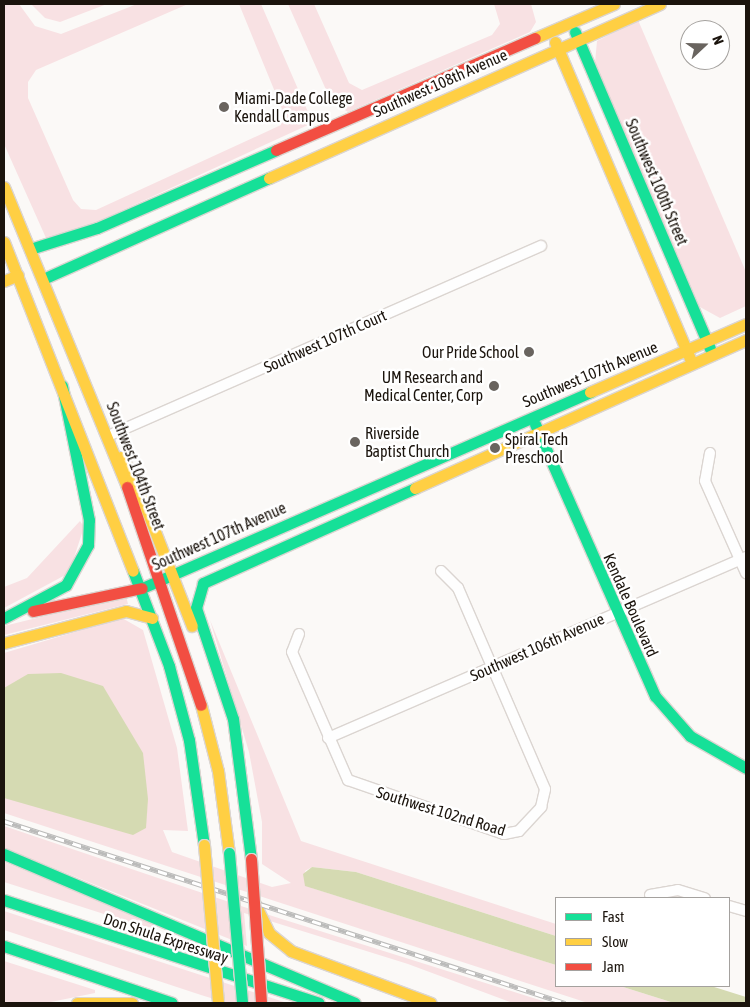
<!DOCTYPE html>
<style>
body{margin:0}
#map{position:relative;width:750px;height:1007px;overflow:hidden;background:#fbf9f7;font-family:"Asap Condensed",sans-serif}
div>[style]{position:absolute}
.green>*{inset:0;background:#f8e1e3}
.water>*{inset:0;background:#d5dab2}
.roads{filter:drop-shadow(1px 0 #dbd5d1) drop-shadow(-1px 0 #dbd5d1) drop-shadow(0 1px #dbd5d1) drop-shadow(0 -1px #dbd5d1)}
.street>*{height:10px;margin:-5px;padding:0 5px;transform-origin:5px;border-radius:5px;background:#fefefe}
.fast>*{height:11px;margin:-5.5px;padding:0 5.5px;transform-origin:5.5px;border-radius:5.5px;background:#16e098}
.slow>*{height:11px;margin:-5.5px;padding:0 5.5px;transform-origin:5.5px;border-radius:5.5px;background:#ffcf43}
.jam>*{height:11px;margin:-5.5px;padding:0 5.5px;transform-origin:5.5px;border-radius:5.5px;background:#f24e42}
.rail>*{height:5px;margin-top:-2.5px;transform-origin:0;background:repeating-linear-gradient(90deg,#fff 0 9px,#bbbbba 0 18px);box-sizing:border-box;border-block:1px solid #bbbbba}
.bridges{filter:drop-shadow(1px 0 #dbd5d1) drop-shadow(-1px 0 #dbd5d1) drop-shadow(0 1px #dbd5d1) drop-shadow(0 -1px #dbd5d1)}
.fast-bridge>*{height:11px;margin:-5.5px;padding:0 5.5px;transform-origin:5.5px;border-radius:5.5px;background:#16e098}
.slow-bridge>*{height:11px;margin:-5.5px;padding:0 5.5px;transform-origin:5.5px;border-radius:5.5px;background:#ffcf43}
.jam-bridge>*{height:11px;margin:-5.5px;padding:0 5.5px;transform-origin:5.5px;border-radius:5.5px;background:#f24e42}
.dots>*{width:14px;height:14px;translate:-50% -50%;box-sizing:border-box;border:2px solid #fff;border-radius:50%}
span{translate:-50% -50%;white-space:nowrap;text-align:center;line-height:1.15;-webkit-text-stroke:5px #fff;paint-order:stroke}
.street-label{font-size:16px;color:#1b140d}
.poi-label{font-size:16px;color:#1b140d}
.left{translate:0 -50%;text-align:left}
.right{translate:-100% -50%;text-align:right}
.frame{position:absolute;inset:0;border:5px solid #1b140d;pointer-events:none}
.legend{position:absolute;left:555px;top:897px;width:175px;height:90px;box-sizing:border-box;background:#fff;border:1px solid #a4a19e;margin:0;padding:6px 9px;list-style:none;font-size:15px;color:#1b140d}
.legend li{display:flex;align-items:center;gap:10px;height:25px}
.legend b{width:25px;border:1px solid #a4a19e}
.north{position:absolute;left:680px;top:20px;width:50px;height:50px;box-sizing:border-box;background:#fff;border:1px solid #a4a19e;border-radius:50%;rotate:69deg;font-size:14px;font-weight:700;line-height:20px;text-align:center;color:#1b140d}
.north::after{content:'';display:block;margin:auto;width:18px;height:22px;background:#69645f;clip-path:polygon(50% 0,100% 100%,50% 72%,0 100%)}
</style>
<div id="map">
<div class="green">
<div style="clip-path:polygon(4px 4px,19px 4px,35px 26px,61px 34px,137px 4px,188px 4px,36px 70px,28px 82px,28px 98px,73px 200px,81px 209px,96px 210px,281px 125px,282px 109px,239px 4px,261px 4px,308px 112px,308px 125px,60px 239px,46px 238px,4px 144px)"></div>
<div style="clip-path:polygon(31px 4px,107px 4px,60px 22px,45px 18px)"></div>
<div style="clip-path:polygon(288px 4px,314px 4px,349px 83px,362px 90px,492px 35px,500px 24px,494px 4px,531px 4px,536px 22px,530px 32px,348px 112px,331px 101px)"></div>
<div style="clip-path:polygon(638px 20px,746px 272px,746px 306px,720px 318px,700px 307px,595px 63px,597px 41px)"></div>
<div style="clip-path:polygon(80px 521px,84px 527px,69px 573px,4px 608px,4px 587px,27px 578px)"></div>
<div style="clip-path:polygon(126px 596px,128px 604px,4px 635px,4px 626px)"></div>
<div style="clip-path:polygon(122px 618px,143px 630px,177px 748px,188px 831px,163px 830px,172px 852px,272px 887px,291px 883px,262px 864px,262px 822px,249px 752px,210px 620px,301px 841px,556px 924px,556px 936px,356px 872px,312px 867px,305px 871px,312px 888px,556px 965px,556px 986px,620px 986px,674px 1003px,588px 1003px,4px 813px,4px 653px)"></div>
<div style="clip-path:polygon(4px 826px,244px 907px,549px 1003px,513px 1003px,408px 964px,244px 913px,247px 946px,4px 848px)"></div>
<div style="clip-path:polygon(4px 862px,156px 923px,154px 930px,4px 882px)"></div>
<div style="clip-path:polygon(4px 911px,287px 1003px,227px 1003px,201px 995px,4px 930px)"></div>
<div style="clip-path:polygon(4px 961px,95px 990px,95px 993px,46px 1003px,4px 1003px)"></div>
</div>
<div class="water">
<div style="clip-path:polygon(61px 673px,103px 686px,143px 753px,148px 799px,146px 828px,133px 835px,4px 798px,4px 688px,28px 674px)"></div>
<div style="clip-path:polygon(312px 867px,356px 872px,556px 936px,556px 965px,305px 886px,303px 874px)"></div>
<div style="clip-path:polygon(620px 986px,711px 986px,746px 997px,746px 1003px,674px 1003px)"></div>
</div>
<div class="roads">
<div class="street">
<div style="left:108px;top:436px;width:473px;rotate:-23.7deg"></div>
<div style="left:710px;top:453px;width:28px;rotate:100deg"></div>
<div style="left:705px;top:481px;width:101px;rotate:66deg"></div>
<div style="left:299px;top:634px;width:19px;rotate:111deg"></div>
<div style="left:292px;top:652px;width:140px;rotate:66.4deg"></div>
<div style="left:348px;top:780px;width:165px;rotate:19.1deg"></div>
<div style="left:504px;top:834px;width:15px;rotate:-11deg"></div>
<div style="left:519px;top:831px;width:33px;rotate:-47deg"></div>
<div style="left:541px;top:807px;width:18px;rotate:-77deg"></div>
<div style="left:545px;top:789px;width:219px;rotate:-113.4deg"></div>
<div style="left:458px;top:588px;width:24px;rotate:-135deg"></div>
<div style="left:328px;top:738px;width:456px;rotate:-23.4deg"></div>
<div style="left:650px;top:895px;width:28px;rotate:-10deg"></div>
<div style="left:678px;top:890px;width:28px;rotate:17deg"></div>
<div style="left:729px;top:906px;width:18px;rotate:16deg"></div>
</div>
<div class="fast">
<div style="left:575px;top:32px;width:344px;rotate:66.9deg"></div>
<div style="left:30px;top:249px;width:70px;rotate:-17.4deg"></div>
<div style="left:97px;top:228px;width:195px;rotate:-23.5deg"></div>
<div style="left:43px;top:279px;width:248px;rotate:-24.1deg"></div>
<div style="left:535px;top:424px;width:297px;rotate:66.2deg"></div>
<div style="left:655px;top:696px;width:53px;rotate:48.8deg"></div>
<div style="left:690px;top:736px;width:64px;rotate:29.7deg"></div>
<div style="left:133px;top:571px;width:102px;rotate:69.2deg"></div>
<div style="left:169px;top:666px;width:77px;rotate:74.9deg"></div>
<div style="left:189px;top:740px;width:106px;rotate:81.9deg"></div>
<div style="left:142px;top:588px;width:489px;rotate:-23.6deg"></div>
<div style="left:4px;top:618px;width:70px;rotate:-28deg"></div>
<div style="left:66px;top:585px;width:46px;rotate:-61.2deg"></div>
<div style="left:88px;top:545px;width:25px;rotate:-88deg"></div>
<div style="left:89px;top:520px;width:137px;rotate:-101.4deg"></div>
<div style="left:4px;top:854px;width:381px;rotate:23deg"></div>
<div style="left:251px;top:859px;width:141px;rotate:-97.3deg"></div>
<div style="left:233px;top:719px;width:117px;rotate:-108.4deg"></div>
<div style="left:196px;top:608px;width:26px;rotate:-74deg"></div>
<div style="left:203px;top:583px;width:232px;rotate:-24.1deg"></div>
<div style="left:4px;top:900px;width:331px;rotate:18.1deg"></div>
<div style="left:4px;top:946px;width:177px;rotate:18.7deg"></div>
</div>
<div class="slow">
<div style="left:535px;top:38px;width:86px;rotate:-23.3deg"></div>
<div style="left:555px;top:42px;width:345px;rotate:66.9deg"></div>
<div style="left:269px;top:178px;width:428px;rotate:-24deg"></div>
<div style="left:4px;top:187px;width:324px;rotate:67.7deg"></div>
<div style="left:4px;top:242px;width:353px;rotate:68.6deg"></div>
<div style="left:4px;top:281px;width:15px;rotate:-23deg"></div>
<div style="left:590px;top:392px;width:170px;rotate:-23.6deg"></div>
<div style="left:121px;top:457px;width:22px;rotate:56deg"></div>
<div style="left:133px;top:475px;width:162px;rotate:68.7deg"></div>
<div style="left:415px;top:488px;width:363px;rotate:-24.1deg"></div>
<div style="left:4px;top:643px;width:126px;rotate:-14.7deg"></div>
<div style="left:126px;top:611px;width:27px;rotate:15deg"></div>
<div style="left:201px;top:705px;width:68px;rotate:75.6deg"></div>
<div style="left:218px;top:771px;width:83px;rotate:82.4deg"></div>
<div style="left:255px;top:904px;width:32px;rotate:64deg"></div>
<div style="left:269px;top:933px;width:28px;rotate:39deg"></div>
<div style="left:291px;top:951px;width:149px;rotate:20.4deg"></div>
<div style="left:77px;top:1003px;width:55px"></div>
</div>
<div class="jam">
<div style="left:276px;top:150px;width:282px;rotate:-23.4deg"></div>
<div style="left:127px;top:487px;width:230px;rotate:71.3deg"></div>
<div style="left:33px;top:611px;width:111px;rotate:-11.9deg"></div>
</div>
</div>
<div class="rail">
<div style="left:4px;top:821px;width:590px;rotate:17.97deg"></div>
</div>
<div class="bridges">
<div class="fast-bridge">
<div style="left:229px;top:853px;width:151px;rotate:85deg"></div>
</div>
<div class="slow-bridge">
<div style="left:204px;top:845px;width:159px;rotate:84.9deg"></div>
</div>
<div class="jam-bridge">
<div style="left:251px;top:859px;width:144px;rotate:86deg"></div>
</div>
</div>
<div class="dots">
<div style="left:224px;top:107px;background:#69645f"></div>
<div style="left:529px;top:352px;background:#69645f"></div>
<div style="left:494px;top:386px;background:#69645f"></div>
<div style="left:355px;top:442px;background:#69645f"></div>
<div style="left:495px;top:448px;background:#69645f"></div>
</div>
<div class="street-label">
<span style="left:440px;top:83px;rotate:-24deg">Southwest 108th Avenue</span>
<span style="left:657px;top:182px;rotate:67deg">Southwest 100th Street</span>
<span style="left:325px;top:341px;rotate:-24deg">Southwest 107th Court</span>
<span style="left:590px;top:374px;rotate:-23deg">Southwest 107th Avenue</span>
<span style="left:136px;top:466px;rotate:69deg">Southwest 104th Street</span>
<span style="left:219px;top:536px;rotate:-24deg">Southwest 107th Avenue</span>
<span style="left:631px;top:605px;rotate:66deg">Kendale Boulevard</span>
<span style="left:537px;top:647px;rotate:-24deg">Southwest 106th Avenue</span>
<span style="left:441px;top:811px;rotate:17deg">Southwest 102nd Road</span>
<span style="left:166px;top:938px;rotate:18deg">Don Shula Expressway</span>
</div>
<div class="poi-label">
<span class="left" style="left:234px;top:107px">Miami-Dade College<br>Kendall Campus</span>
<span class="right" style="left:519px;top:352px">Our Pride School</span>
<span class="right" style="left:483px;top:386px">UM Research and<br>Medical Center, Corp</span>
<span class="left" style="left:365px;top:442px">Riverside<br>Baptist Church</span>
<span class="left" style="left:505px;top:448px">Spiral Tech<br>Preschool</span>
</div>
<div class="frame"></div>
<ul class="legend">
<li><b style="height:6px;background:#16e098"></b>Fast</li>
<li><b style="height:6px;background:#ffcf43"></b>Slow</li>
<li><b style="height:6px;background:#f24e42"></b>Jam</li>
</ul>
<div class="north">N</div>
</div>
